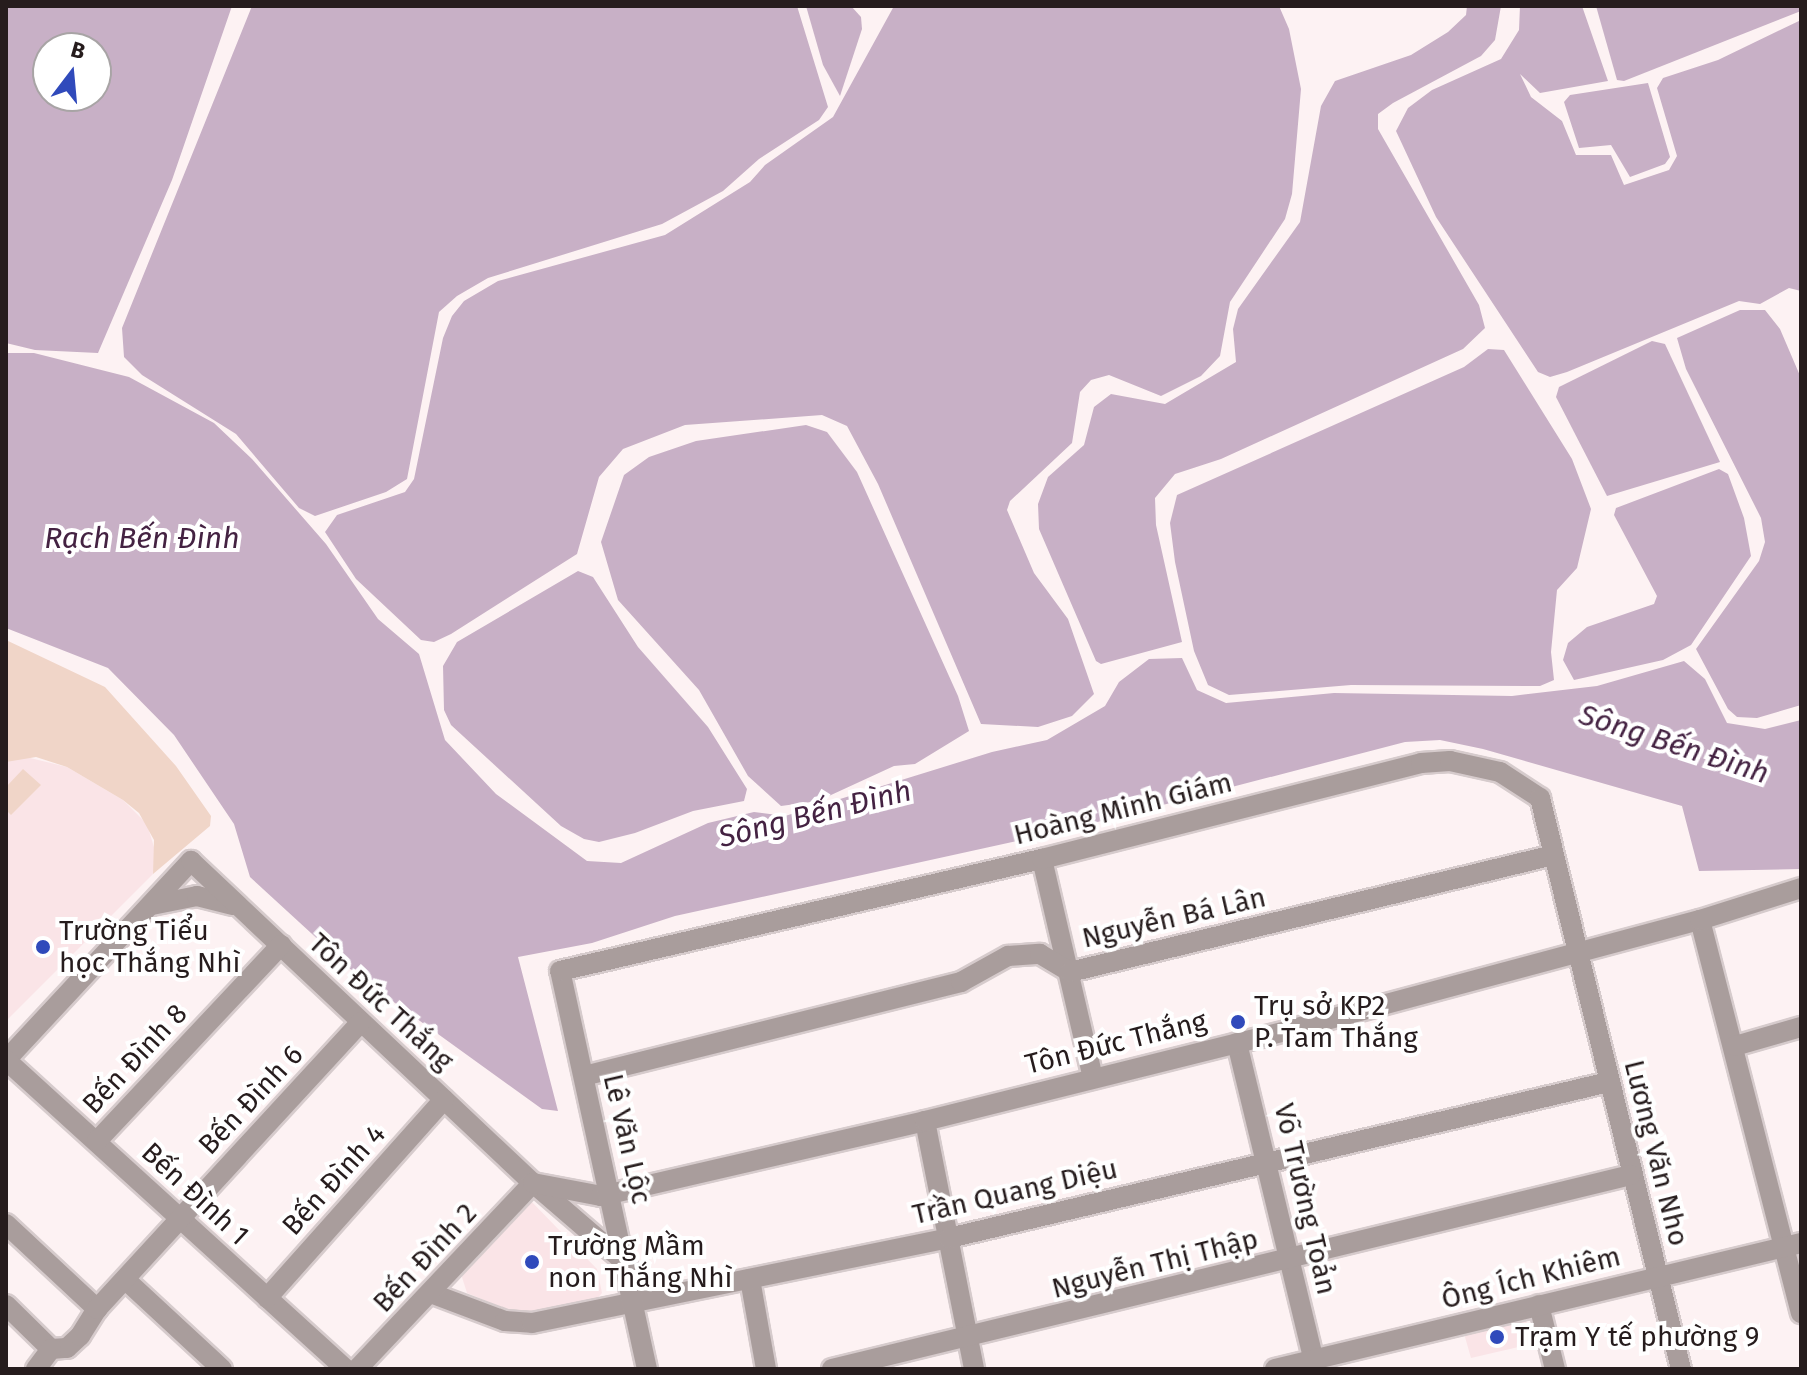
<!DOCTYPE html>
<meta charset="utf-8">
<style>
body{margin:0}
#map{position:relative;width:1807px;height:1375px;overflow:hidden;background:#fdf2f3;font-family:"Fira Sans",sans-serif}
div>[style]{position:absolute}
.built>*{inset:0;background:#fae4e7}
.green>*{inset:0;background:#f0d5c8}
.water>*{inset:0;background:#c8b0c6}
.roads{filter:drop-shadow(2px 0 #d6cbcc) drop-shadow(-2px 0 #d6cbcc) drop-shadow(0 2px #d6cbcc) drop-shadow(0 -2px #d6cbcc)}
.minor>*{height:20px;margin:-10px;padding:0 10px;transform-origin:10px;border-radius:10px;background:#a99d9c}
.dots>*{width:22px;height:22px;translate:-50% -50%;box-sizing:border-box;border:4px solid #fff;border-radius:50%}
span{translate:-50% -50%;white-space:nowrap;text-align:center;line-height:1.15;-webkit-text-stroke:8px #fff;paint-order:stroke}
.street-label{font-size:28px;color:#261c1d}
.poi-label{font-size:28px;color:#261c1d}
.left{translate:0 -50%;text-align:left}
.water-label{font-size:30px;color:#442242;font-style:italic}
.frame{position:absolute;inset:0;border:8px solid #261c1d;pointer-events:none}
.north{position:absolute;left:32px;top:32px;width:80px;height:80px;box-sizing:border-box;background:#fff;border:2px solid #a8a4a5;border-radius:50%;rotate:16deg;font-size:22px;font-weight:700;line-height:32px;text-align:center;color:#261c1d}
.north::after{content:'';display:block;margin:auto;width:28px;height:36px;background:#304abb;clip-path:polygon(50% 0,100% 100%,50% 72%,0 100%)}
</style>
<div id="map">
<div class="built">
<div style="clip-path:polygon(22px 756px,67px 767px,123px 800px,147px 824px,156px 854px,153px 874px,6px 1021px,6px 762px)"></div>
<div style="clip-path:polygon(529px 1199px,597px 1269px,602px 1293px,595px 1301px,520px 1315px,467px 1293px,461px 1274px)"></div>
<div style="clip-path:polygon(1525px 1314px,1531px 1344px,1471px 1358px,1463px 1330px)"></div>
</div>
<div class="green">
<div style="clip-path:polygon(6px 640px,105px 687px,176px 766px,211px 816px,210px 826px,153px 874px,154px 840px,139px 813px,123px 800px,67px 767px,36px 757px,6px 762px)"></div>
<div style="clip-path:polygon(23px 769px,41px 785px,11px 815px,6px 810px,6px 787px)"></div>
</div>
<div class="water">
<div style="clip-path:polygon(evenodd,6px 6px,232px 6px,172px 180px,98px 353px,35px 350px,6px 343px,6px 6px,48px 48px,96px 48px,96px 96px,48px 96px,48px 48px)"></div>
<div style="clip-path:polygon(252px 6px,797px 6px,828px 107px,819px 120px,759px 159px,723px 191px,662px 224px,488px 278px,457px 296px,439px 312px,407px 479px,386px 492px,315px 516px,299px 508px,236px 434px,142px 375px,124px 357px,122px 328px)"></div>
<div style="clip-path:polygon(806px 6px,851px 6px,861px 17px,862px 29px,840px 96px,823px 65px)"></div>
<div style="clip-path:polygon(894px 6px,1279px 6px,1289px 29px,1301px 89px,1292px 194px,1285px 219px,1230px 302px,1220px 356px,1201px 376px,1161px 396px,1109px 375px,1091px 380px,1080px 392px,1072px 443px,1010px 501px,1007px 510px,1034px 573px,1068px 619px,1094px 694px,1072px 716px,1038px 727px,981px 724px,878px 484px,847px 426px,822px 415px,685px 425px,623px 449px,599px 477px,577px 554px,451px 634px,434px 642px,421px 640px,356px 579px,325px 532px,337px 515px,405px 492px,414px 479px,443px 338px,452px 316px,464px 301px,498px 281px,665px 235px,750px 182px,765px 165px,833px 117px)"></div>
<div style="clip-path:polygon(1467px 6px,1501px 6px,1495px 40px,1481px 56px,1393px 103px,1378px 114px,1378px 129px,1479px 305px,1485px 328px,1463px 349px,1221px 459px,1175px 474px,1155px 498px,1156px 525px,1182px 642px,1101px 664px,1096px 661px,1039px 529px,1038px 504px,1048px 477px,1084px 445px,1094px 407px,1111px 394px,1165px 404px,1236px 362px,1233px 329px,1238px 309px,1300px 222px,1321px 106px,1335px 81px,1411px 55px,1448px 32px,1466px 15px)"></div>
<div style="clip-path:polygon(1520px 6px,1582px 6px,1608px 81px,1540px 93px,1520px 74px,1531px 97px,1562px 121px,1576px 155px,1611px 155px,1624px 185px,1669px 170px,1677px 156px,1657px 88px,1663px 78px,1718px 60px,1801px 20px,1801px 291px,1789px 288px,1760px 304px,1739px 301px,1567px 372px,1550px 377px,1538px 372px,1436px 217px,1396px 131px,1408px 108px,1432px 90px,1501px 59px,1519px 30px)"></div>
<div style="clip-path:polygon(1596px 6px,1801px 6px,1801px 11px,1624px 81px,1617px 80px)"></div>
<div style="clip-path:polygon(1648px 83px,1670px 157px,1665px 164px,1630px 177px,1611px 145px,1579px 148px,1564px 102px,1570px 95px)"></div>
<div style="clip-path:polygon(1740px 310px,1765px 310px,1780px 329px,1801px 378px,1801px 705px,1757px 718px,1737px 717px,1728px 709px,1696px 649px,1759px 561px,1765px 542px,1761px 518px,1686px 369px,1677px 338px)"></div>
<div style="clip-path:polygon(1652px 341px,1665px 344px,1720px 462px,1607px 496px,1556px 397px,1559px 387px)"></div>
<div style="clip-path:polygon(1488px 349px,1504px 350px,1572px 459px,1591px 509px,1577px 568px,1557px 590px,1551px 652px,1554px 680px,1540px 686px,1351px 685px,1229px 695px,1208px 685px,1194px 651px,1175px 562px,1170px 523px,1177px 495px,1464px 367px)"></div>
<div style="clip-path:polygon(6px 353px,34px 353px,129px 377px,214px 423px,252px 459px,326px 544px,378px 619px,419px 654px,445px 740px,496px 794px,587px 861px,621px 863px,708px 823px,754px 812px,785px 816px,992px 752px,1047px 740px,1105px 706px,1119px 682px,1149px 659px,1182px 658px,1197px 690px,1226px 703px,1334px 693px,1512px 696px,1597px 686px,1684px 661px,1705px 679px,1727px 723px,1765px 729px,1801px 720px,1801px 869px,1699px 871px,1682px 806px,1483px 749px,1440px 740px,1405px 742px,1063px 831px,675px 916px,592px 943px,518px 957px,558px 1111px,542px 1109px,359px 977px,250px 877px,234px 824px,174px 735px,108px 668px,6px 628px)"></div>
<div style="clip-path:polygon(806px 425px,827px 432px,857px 472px,958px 696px,969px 731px,915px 764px,894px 766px,818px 801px,781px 806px,748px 776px,699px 690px,618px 600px,601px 542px,624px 475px,649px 457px,696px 441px)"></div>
<div style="clip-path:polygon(1719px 469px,1728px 474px,1744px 518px,1751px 556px,1691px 645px,1663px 660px,1574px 680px,1563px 660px,1568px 643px,1587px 627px,1654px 604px,1657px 596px,1614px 515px,1616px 508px)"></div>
<div style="clip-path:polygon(578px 571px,593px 577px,638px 647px,708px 727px,747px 789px,744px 801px,693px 811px,635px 833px,599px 842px,584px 839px,561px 826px,451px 725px,444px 710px,443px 666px,457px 642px)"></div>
</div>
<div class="roads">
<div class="minor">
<div style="left:1042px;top:859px;width:225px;rotate:76.9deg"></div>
<div style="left:152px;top:905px;width:46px;rotate:-11.3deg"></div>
<div style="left:197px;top:896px;width:37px;rotate:14deg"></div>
<div style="left:1700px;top:920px;width:406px;rotate:75.6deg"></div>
<div style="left:1237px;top:1043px;width:335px;rotate:76.4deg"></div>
<div style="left:1735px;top:1046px;width:69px;rotate:-16.1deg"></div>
<div style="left:6px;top:1060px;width:272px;rotate:-47.1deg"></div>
<div style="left:191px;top:861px;width:470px;rotate:43.3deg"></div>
<div style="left:533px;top:1183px;width:124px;rotate:40.8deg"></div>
<div style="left:6px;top:1060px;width:459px;rotate:42.3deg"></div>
<div style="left:584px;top:1076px;width:389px;rotate:-14deg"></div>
<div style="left:961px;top:982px;width:54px;rotate:-29deg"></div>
<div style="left:1008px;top:956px;width:32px;rotate:-4deg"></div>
<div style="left:1040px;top:954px;width:35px;rotate:31deg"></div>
<div style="left:1070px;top:972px;width:497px;rotate:-13.6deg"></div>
<div style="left:925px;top:1121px;width:253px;rotate:78.8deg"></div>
<div style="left:97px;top:1141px;width:269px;rotate:-46.8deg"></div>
<div style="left:6px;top:1224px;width:125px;rotate:43deg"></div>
<div style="left:750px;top:1279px;width:91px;rotate:79.9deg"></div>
<div style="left:128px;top:1282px;width:128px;rotate:42.8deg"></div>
<div style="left:433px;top:1294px;width:77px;rotate:20.6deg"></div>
<div style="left:505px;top:1321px;width:27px;rotate:4deg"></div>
<div style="left:532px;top:1323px;width:426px;rotate:-11.5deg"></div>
<div style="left:949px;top:1238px;width:678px;rotate:-13.3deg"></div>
<div style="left:267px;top:1298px;width:266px;rotate:-48.3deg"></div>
<div style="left:6px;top:1305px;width:63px;rotate:44.4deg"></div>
<div style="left:1539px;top:1305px;width:66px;rotate:76deg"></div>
<div style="left:51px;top:1349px;width:16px;rotate:-4deg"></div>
<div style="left:67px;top:1348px;width:18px;rotate:-43deg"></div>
<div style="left:80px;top:1336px;width:32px;rotate:-58deg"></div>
<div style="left:97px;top:1309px;width:390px;rotate:-47.4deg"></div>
<div style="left:36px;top:1369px;width:25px;rotate:-53deg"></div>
<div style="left:357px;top:1369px;width:256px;rotate:-46.6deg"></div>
<div style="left:533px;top:1183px;width:69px;rotate:10.8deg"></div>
<div style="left:601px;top:1196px;width:333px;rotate:-13deg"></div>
<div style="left:925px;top:1121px;width:375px;rotate:-14deg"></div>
<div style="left:1289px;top:1030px;width:425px;rotate:-15deg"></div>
<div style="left:1700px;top:920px;width:106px;rotate:-17.6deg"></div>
<div style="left:647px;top:1369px;width:407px;rotate:-102.3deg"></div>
<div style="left:560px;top:971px;width:495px;rotate:-13.1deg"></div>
<div style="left:1042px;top:859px;width:391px;rotate:-14.2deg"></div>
<div style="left:1421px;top:763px;width:29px;rotate:-4deg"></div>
<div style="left:1450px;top:761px;width:51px;rotate:12.4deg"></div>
<div style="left:1500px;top:772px;width:48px;rotate:33deg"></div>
<div style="left:1540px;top:798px;width:588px;rotate:76.13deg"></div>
<div style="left:832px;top:1369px;width:822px;rotate:-13.65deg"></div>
<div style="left:1275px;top:1369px;width:541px;rotate:-13.47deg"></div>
</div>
</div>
<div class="dots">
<div style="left:43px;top:947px;background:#304abb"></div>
<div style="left:1238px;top:1022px;background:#304abb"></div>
<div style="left:532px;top:1262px;background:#304abb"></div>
<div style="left:1497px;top:1337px;background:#304abb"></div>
</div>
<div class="street-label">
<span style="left:1123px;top:809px;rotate:-14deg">Hoàng Minh Giám</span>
<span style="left:1174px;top:918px;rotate:-13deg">Nguyễn Bá Lân</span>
<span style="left:381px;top:1002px;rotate:43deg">Tôn Đức Thắng</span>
<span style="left:1116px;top:1043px;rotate:-14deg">Tôn Đức Thắng</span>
<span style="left:135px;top:1059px;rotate:-47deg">Bến Đình 8</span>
<span style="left:251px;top:1100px;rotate:-47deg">Bến Đình 6</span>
<span style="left:627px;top:1139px;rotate:77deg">Lê Văn Lộc</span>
<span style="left:1656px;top:1153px;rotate:76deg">Lương Văn Nho</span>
<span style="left:334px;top:1180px;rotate:-48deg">Bến Đình 4</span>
<span style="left:1015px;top:1192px;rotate:-13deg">Trần Quang Diệu</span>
<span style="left:195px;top:1194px;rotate:43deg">Bến Đình 1</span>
<span style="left:1305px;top:1199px;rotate:77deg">Võ Trường Toản</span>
<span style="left:425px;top:1258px;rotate:-47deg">Bến Đình 2</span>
<span style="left:1155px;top:1264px;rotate:-14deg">Nguyễn Thị Thập</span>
<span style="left:1531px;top:1278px;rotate:-14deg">Ông Ích Khiêm</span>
</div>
<div class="poi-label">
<span class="left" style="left:59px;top:947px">Trường Tiểu<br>học Thắng Nhì</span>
<span class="left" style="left:1254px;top:1022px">Trụ sở KP2<br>P. Tam Thắng</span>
<span class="left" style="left:548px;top:1262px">Trường Mầm<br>non Thắng Nhì</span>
<span class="left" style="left:1515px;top:1337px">Trạm Y tế phường 9</span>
</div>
<div class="water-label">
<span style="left:142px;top:538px">Rạch Bến Đình</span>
<span style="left:1674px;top:744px;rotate:18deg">Sông Bến Đình</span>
<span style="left:815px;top:814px;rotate:-14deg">Sông Bến Đình</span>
</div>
<div class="frame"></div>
<div class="north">B</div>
</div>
